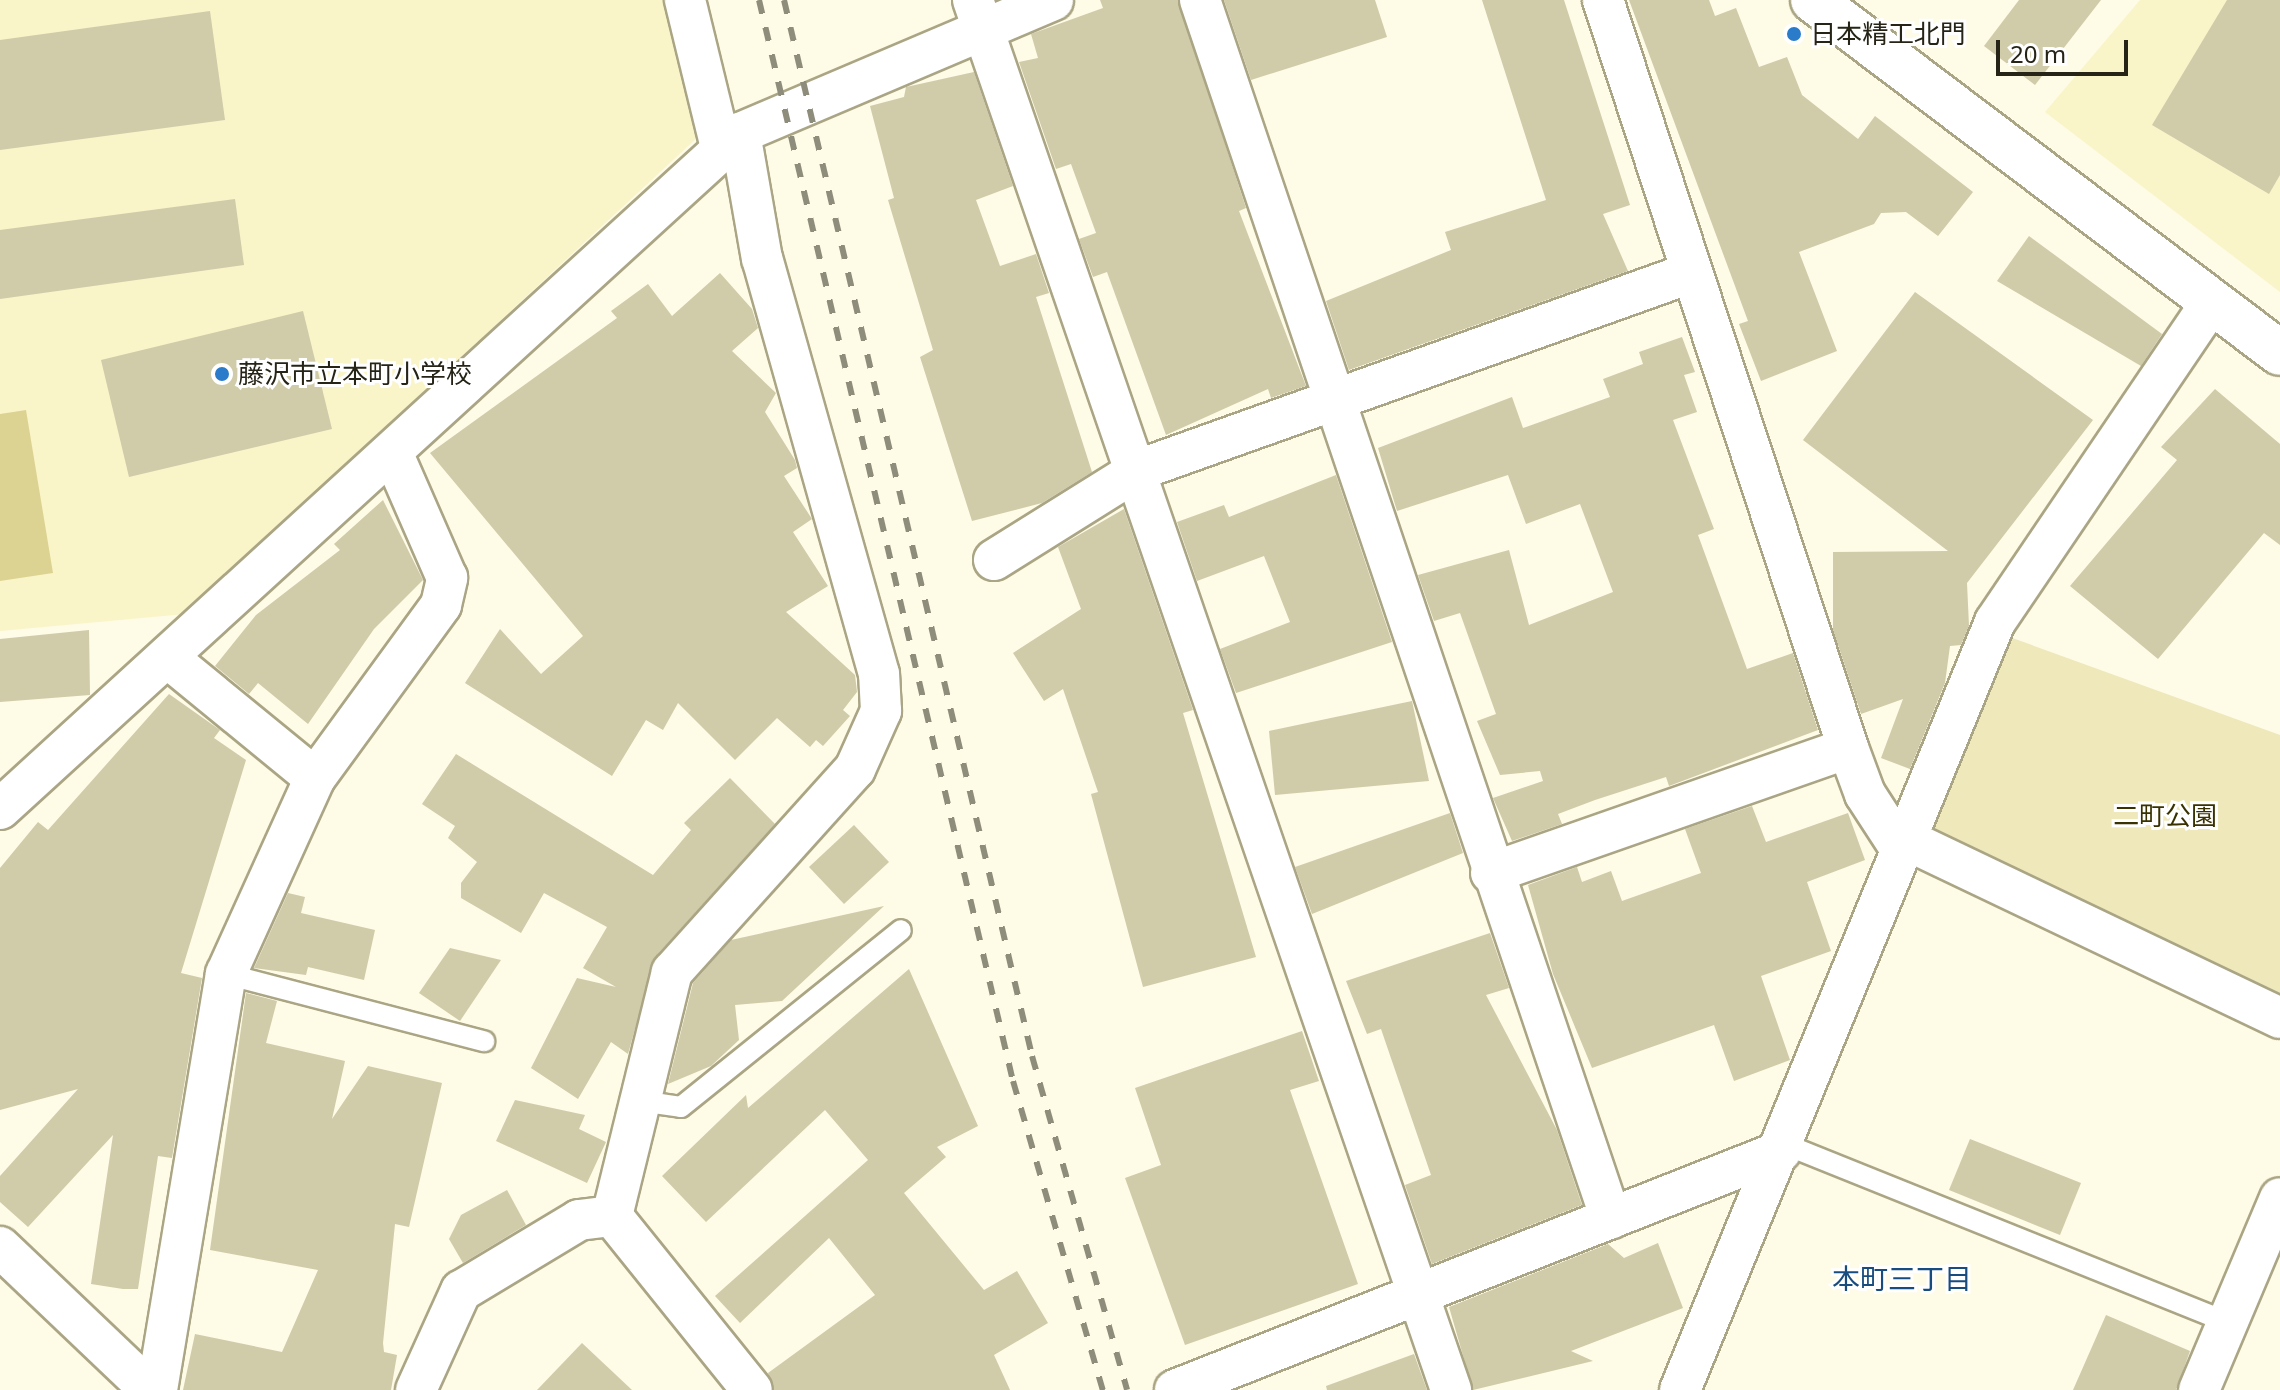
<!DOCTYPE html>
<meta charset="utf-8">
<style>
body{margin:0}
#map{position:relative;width:2280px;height:1390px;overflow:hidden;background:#fefbe6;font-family:"Noto Sans","Noto Sans JP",sans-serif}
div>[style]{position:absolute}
.built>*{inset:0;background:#faf4c9}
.green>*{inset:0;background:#eee8bb}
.water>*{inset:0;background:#dcd392}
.building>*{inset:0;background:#d0cba9}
.roads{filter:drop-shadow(2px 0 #aaa584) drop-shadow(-2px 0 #aaa584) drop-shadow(0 2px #aaa584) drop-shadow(0 -2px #aaa584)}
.lane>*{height:20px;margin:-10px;padding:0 10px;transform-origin:10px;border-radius:10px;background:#fff}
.street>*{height:40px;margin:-20px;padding:0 20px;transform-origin:20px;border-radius:20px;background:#fff}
.secondary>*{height:44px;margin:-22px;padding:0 22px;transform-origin:22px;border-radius:22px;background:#fff}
.rail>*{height:6px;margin-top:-3px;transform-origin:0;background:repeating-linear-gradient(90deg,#8e8c7b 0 14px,transparent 0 28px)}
.dots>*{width:22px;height:22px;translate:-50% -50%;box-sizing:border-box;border:4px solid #fff;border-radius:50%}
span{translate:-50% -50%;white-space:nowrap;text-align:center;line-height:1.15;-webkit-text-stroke:6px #fff;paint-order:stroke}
.poi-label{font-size:26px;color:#262417}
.left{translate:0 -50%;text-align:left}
.park-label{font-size:26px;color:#393200}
.neighbourhood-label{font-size:28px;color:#184b7e}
.scale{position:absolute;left:1996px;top:40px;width:132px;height:36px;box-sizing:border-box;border:4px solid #262417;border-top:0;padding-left:10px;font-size:24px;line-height:28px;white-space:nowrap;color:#262417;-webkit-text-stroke:6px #fff;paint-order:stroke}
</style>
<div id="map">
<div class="built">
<div style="clip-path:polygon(0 0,669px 0,701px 134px,185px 614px,0 631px)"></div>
<div style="clip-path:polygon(2140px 0,2280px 0,2280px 292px,2045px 112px)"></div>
</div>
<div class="green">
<div style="clip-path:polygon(2004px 635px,2280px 735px,2280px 998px,1927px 831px)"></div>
</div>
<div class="water">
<div style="clip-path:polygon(26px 410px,53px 573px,0 581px,0 414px)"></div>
</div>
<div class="building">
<div style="clip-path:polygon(1100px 0,1178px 0,1246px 208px,1239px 211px,1306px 386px,1271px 398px,1268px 389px,1166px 435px,1107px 272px,1093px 277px,1079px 239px,1096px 233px,1071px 164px,1056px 169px,1019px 62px,1038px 58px,1031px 34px,1103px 8px)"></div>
<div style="clip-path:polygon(1224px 0,1375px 0,1387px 37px,1251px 80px)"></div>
<div style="clip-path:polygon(1482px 0,1564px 0,1630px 205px,1603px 214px,1628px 271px,1349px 370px,1326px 301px,1451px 250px,1445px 232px,1546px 200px)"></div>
<div style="clip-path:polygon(1629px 0,1709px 0,1715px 16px,1736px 8px,1759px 67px,1787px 57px,1802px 95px,1858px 139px,1875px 116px,1973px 192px,1938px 236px,1906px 212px,1881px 213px,1874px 224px,1799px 252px,1837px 351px,1761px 381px,1739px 324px,1748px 321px)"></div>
<div style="clip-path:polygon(2019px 0,2101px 0,2035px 85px,1984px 46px)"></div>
<div style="clip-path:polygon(2227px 0,2280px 0,2280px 175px,2269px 194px,2152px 125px)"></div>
<div style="clip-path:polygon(210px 11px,225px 120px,0 150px,0 40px)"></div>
<div style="clip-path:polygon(974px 72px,1013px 186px,976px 200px,1000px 266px,1036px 254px,1049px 293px,1036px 297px,1092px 472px,1042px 503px,972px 521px,920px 357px,933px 350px,888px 200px,894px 198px,870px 106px,904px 97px,906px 87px)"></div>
<div style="clip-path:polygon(235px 199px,244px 265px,0 299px,0 230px)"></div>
<div style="clip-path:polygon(2029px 236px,2162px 334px,2141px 366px,1997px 281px)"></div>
<div style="clip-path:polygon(720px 273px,752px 309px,758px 328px,732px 351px,776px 393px,765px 412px,795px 460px,797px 468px,784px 476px,812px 519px,793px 532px,828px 586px,786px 612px,855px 675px,857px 692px,843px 710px,850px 716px,823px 746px,816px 740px,810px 747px,777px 718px,735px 760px,678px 703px,663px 730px,646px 720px,612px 776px,465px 683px,500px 629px,541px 674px,583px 636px,430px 453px,617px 318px,611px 311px,648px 284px,672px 316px)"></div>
<div style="clip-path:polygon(1915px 292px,2093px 420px,1967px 583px,1969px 626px,1961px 645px,1950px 646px,1945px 683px,1910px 769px,1881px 758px,1903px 699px,1861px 714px,1833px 630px,1833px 552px,1948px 551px,1803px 440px)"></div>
<div style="clip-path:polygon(303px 311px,332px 429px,129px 477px,101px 360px)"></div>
<div style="clip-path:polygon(1682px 337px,1695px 372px,1684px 375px,1697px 412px,1673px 420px,1714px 529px,1698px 535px,1747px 669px,1793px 653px,1818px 730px,1669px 786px,1666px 777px,1595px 800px,1558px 814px,1562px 824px,1512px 841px,1493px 798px,1543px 781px,1540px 771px,1500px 775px,1477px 721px,1496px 714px,1460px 613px,1434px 621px,1418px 575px,1509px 550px,1529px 625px,1613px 592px,1580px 504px,1526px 524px,1508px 475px,1397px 511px,1378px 448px,1512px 397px,1523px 428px,1610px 397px,1603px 379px,1643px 364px,1639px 352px)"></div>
<div style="clip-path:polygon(2215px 389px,2280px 444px,2280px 545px,2264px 533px,2158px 659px,2070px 586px,2177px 460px,2161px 447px)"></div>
<div style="clip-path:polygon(1336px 475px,1392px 642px,1236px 693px,1220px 649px,1290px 622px,1264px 556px,1197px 581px,1177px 522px,1224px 505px,1229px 517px)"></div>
<div style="clip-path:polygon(383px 500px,423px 580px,374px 629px,308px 724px,258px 683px,249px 694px,215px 666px,256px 615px,340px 550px,334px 544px)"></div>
<div style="clip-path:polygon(1124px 509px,1193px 710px,1183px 713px,1256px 957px,1143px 987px,1091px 794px,1098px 792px,1063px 689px,1044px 701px,1013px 653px,1081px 609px,1058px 547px)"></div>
<div style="clip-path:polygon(89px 630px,90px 695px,0 702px,0 639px)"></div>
<div style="clip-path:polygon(169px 694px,220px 730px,214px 738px,246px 760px,181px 973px,202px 978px,172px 1158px,158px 1156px,138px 1289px,123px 1289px,91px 1284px,113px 1135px,28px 1227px,0 1202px,0 1176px,78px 1089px,0 1110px,0 868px,38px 822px,48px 830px)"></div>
<div style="clip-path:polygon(1412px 701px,1429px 781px,1275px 795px,1269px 731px)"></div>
<div style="clip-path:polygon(456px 754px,653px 875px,691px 830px,684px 823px,730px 778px,775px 824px,655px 957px,628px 1054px,611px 1042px,578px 1099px,531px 1068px,577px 978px,616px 987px,583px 968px,607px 927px,544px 893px,521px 933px,461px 898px,461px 883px,477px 862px,448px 838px,455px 826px,422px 804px)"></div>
<div style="clip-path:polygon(1752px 806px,1766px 842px,1848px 813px,1865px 860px,1807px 882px,1831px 951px,1761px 976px,1790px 1060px,1734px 1081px,1714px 1025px,1592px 1068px,1553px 974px,1528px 885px,1577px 867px,1582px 882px,1611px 871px,1622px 901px,1701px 873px,1685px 829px)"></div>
<div style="clip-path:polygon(1450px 813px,1463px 853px,1312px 914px,1295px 867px)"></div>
<div style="clip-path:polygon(854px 825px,889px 862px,844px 904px,809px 867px)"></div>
<div style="clip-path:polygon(288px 893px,305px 897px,301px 913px,375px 930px,364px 980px,308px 967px,306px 975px,254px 968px)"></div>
<div style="clip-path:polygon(884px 906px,782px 1001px,735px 1005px,739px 1040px,711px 1066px,668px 1084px,693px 983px,731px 940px)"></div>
<div style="clip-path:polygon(1490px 933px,1509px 988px,1486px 995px,1557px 1130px,1582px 1205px,1432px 1264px,1405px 1185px,1431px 1175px,1381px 1029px,1367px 1034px,1346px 981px)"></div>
<div style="clip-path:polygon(450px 948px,501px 960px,460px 1021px,419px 993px)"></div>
<div style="clip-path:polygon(909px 969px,978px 1126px,937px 1147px,946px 1157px,904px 1193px,984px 1290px,1017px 1271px,1048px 1323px,994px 1355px,1010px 1390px,774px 1390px,768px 1373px,875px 1295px,829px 1238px,740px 1323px,715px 1296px,868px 1160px,825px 1110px,706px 1222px,662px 1176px,746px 1095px,748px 1108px)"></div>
<div style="clip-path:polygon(246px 993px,277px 1001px,266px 1043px,345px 1061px,332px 1119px,368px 1066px,442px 1083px,409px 1227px,395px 1224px,383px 1343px,384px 1352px,397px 1355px,391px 1390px,183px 1390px,195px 1334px,282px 1352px,318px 1270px,210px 1250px)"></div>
<div style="clip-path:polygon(1302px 1031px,1319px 1081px,1290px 1090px,1358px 1284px,1185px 1345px,1125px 1178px,1161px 1165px,1135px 1088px)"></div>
<div style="clip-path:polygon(515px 1100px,585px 1115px,579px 1129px,606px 1142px,587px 1183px,496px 1141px)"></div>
<div style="clip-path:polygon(1970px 1139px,2081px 1183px,2060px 1235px,1949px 1190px)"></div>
<div style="clip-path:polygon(507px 1190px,526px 1225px,463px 1263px,449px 1239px,461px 1215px)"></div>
<div style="clip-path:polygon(1658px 1243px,1683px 1308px,1571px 1351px,1593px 1361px,1473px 1390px,1449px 1307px,1608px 1244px,1624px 1258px)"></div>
<div style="clip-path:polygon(2106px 1315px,2190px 1351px,2176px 1390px,2073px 1390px)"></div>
<div style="clip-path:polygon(582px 1343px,632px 1390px,537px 1390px)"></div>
<div style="clip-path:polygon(1414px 1354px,1427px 1390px,1327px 1390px,1326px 1386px)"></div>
</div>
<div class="roads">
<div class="lane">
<div style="left:226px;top:974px;width:267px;rotate:14.6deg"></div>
<div style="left:640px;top:1101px;width:41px;rotate:8.3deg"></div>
<div style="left:681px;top:1107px;width:282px;rotate:-38.8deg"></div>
<div style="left:1784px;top:1144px;width:476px;rotate:21.9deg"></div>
</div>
<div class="street">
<div style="left:685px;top:0;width:156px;rotate:76.3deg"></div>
<div style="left:973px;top:0;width:1470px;rotate:71.02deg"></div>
<div style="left:1200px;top:0;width:1286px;rotate:71.37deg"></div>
<div style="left:1603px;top:0;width:787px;rotate:71.86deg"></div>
<div style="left:1848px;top:748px;width:49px;rotate:69.7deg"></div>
<div style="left:1865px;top:794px;width:68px;rotate:57deg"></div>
<div style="left:994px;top:560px;width:170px;rotate:-32deg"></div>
<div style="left:1138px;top:470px;width:586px;rotate:-19.64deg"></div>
<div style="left:167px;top:657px;width:191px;rotate:39.3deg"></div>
<div style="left:0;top:809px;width:1002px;rotate:-42.41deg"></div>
<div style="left:740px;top:133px;width:340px;rotate:-23deg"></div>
<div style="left:1907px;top:840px;width:413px;rotate:25.5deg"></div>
<div style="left:1491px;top:873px;width:378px;rotate:-19.3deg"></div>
<div style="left:612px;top:1216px;width:251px;rotate:-76.2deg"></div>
<div style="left:672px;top:972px;width:273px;rotate:-48deg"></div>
<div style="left:855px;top:769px;width:64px;rotate:-65.9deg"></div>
<div style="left:881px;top:711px;width:37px;rotate:-93deg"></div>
<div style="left:879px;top:674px;width:431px;rotate:-105.7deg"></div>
<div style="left:762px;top:259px;width:128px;rotate:-99.9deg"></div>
<div style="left:0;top:1247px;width:207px;rotate:43.6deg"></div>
<div style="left:157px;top:1390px;width:422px;rotate:-80.6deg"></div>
<div style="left:226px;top:974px;width:215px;rotate:-65.6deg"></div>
<div style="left:315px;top:778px;width:214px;rotate:-53.9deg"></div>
<div style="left:441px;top:605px;width:28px;rotate:-77deg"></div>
<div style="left:447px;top:578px;width:137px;rotate:-113.6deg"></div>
<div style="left:416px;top:1390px;width:109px;rotate:-65.6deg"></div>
<div style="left:461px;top:1291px;width:138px;rotate:-31deg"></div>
<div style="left:579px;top:1220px;width:33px;rotate:-7deg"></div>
<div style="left:612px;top:1216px;width:223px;rotate:51.2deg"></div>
<div style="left:1175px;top:1390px;width:651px;rotate:-21.52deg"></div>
<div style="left:1680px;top:1390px;width:830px;rotate:-67.7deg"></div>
<div style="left:1995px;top:622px;width:387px;rotate:-55.9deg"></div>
<div style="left:2199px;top:1390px;width:208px;rotate:-67.1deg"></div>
</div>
<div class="secondary">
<div style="left:1813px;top:0;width:585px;rotate:37.09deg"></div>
</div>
</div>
<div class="rail">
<div style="left:759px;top:0;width:1110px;rotate:76.78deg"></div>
<div style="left:1013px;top:1081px;width:322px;rotate:73.8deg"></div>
<div style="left:784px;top:0;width:1085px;rotate:76.78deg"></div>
<div style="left:1032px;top:1056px;width:347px;rotate:74.1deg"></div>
</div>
<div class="dots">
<div style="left:1794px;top:34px;background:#2a7ccb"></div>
<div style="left:222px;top:374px;background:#2a7ccb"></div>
</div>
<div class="poi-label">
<span class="left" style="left:1810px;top:34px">日本精工北門</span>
<span class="left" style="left:238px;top:374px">藤沢市立本町小学校</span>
</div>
<div class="park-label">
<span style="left:2165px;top:816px">二町公園</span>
</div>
<div class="neighbourhood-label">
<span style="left:1902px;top:1278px">本町三丁目</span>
</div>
<div class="scale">20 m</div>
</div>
